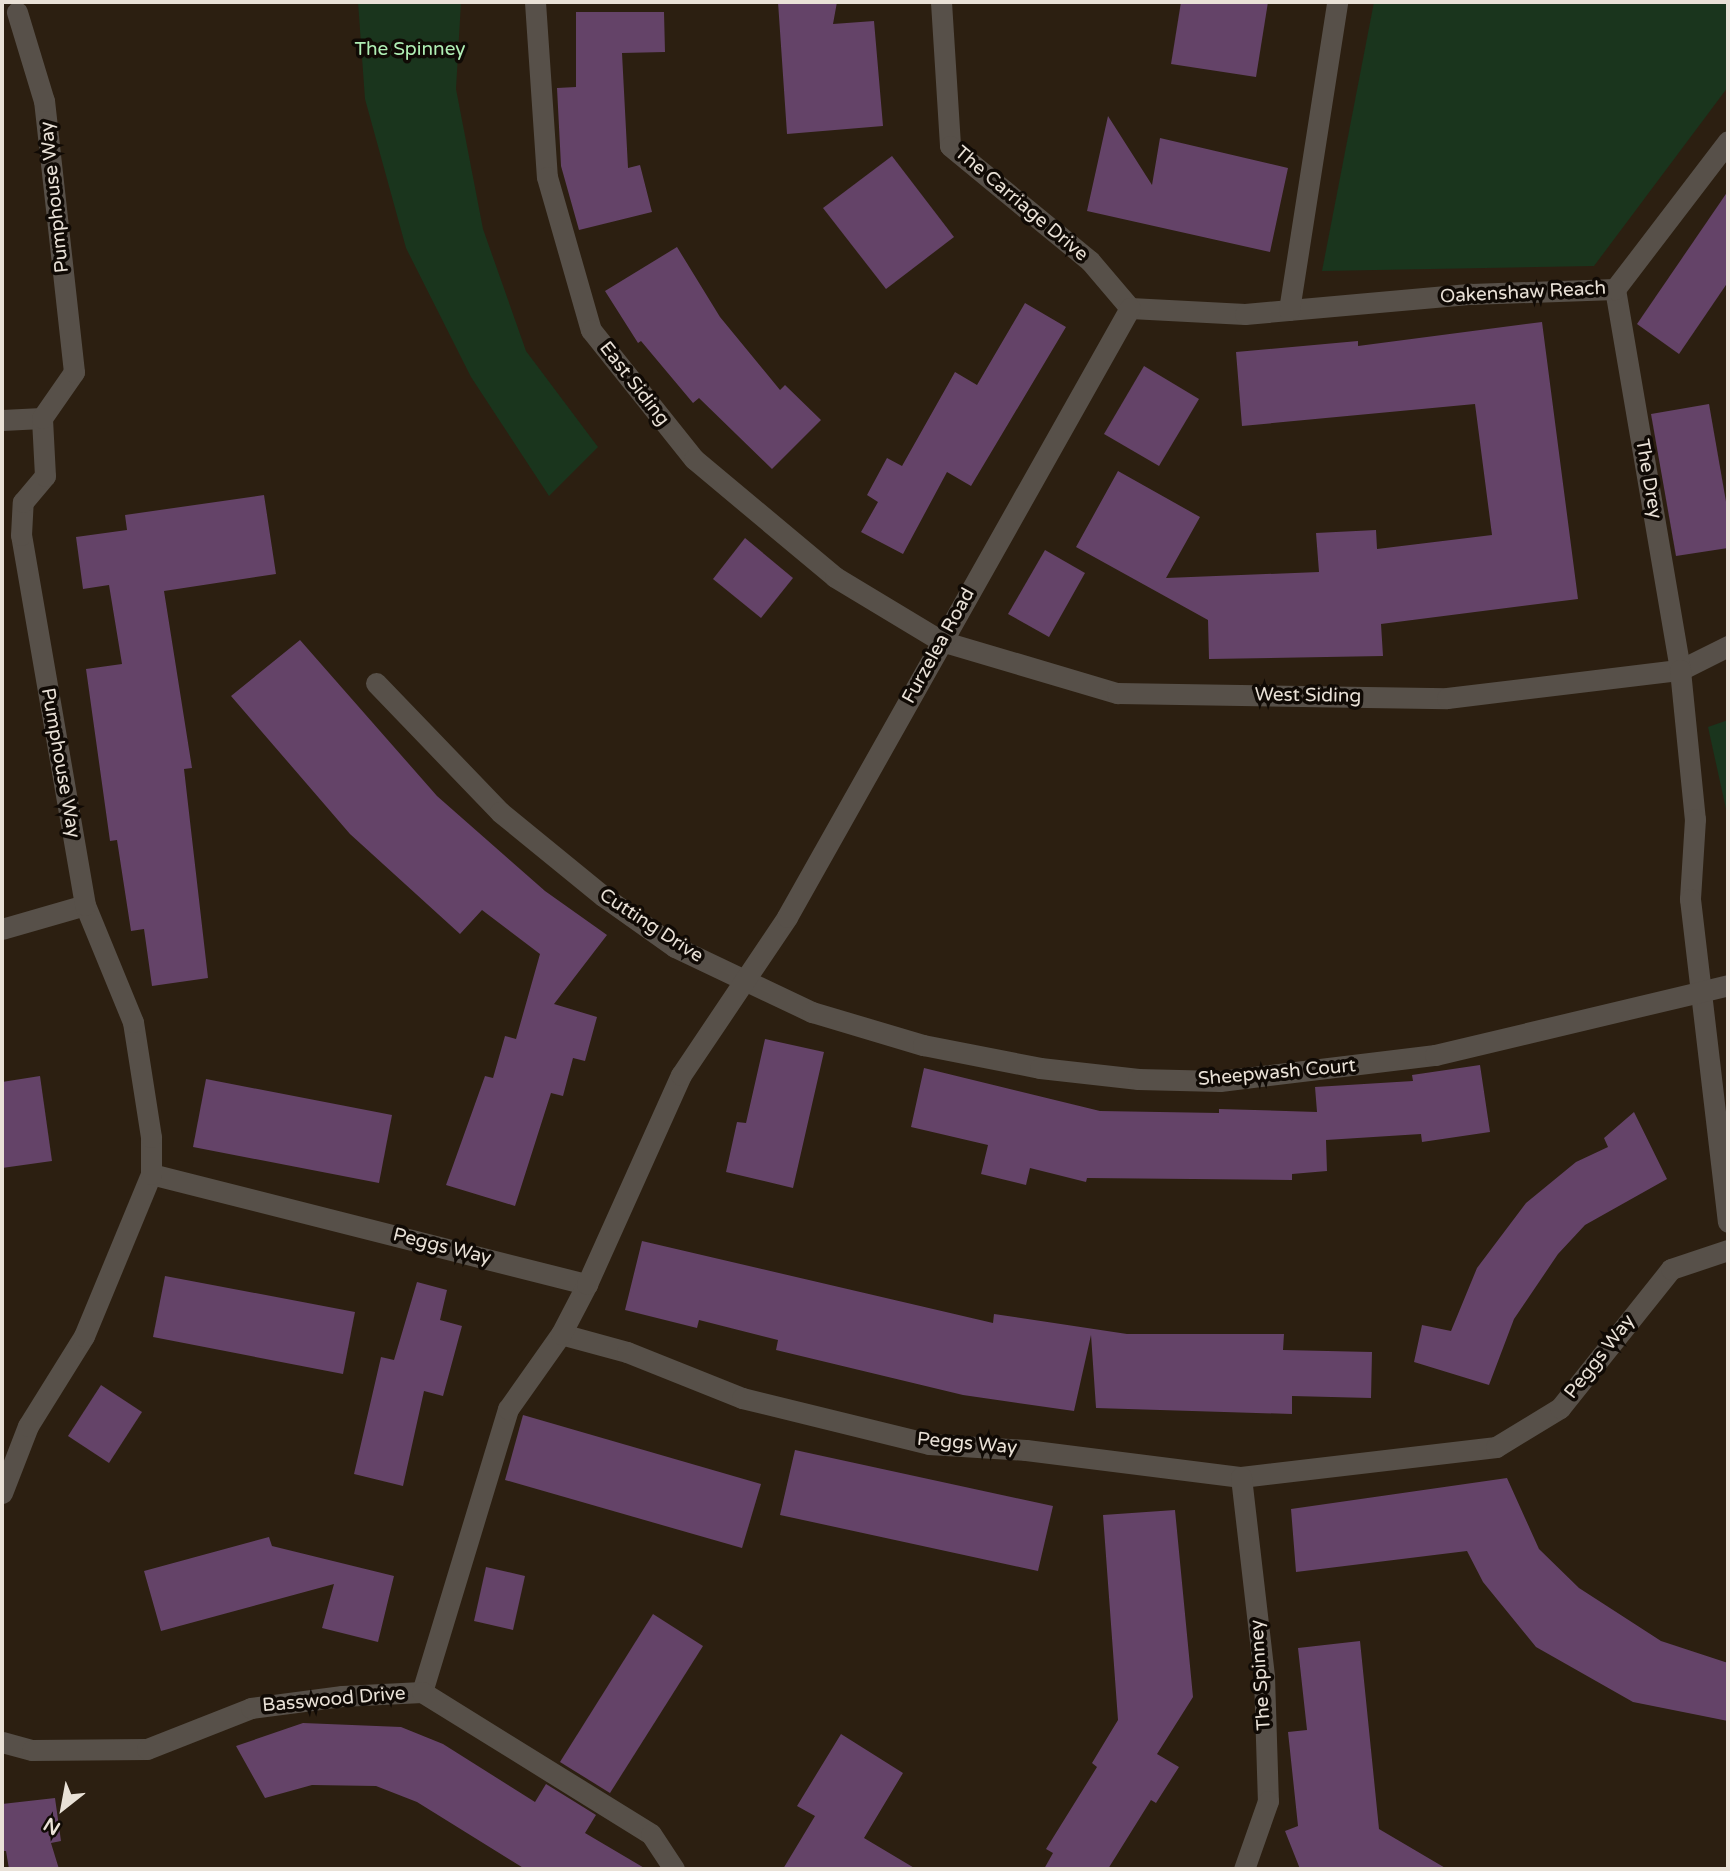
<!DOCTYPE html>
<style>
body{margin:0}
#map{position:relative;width:1730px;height:1871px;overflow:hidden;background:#2c1f11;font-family:"Varela Round",sans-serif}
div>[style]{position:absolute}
.green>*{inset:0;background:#1a351d}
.building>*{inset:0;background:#644368}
.minor>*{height:21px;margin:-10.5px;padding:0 10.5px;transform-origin:10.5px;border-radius:10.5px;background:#575049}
span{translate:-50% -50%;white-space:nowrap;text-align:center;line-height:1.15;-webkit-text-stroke:7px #100a05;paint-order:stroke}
.park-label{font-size:19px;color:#b0efb5}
.street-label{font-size:19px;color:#e9e1d7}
.frame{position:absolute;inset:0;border:4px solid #e9e1d7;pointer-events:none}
.north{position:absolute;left:28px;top:1773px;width:70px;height:70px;-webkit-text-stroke:5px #100a05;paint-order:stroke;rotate:211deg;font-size:19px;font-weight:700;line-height:28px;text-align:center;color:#e9e1d7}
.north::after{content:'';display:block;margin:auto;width:24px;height:32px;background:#e9e1d7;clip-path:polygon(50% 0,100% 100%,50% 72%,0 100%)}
</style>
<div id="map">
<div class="green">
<div style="clip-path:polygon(358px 2px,461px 2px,456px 89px,483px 229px,526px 351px,598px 447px,549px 496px,471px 377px,406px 248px,365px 99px)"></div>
<div style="clip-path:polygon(1374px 2px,1728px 2px,1728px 87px,1594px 266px,1322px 271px)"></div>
<div style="clip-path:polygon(1728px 720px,1728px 818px,1708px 727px)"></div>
</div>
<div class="building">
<div style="clip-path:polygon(778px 2px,837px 2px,833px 24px,874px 21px,883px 126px,787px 134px)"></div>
<div style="clip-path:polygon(1181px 2px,1268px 2px,1256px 77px,1171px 64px)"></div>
<div style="clip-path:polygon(576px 12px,664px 12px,665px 52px,622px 53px,628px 168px,640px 165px,652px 212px,579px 230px,561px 166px,557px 88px,576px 87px)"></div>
<div style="clip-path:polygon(1108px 116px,1152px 185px,1160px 138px,1288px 168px,1270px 252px,1087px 211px)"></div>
<div style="clip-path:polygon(892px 156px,954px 237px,886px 289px,823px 208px)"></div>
<div style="clip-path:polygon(1728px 191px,1728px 282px,1679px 354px,1637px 324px)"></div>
<div style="clip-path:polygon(677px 247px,720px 317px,780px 390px,785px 385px,821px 420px,772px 469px,699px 398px,693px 403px,641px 341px,638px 343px,605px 291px)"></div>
<div style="clip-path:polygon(1025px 303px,1066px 327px,971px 486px,947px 472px,903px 554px,861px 532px,878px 502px,867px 495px,887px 458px,902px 466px,955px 372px,977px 385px)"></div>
<div style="clip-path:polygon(1542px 322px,1578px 599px,1381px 624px,1383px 656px,1209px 659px,1208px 620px,1076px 547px,1118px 471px,1200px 517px,1166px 578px,1319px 572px,1316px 533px,1376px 530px,1377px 549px,1492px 535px,1475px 404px,1242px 426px,1236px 352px,1358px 341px,1358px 346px)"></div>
<div style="clip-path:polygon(1144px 366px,1199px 399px,1159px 466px,1104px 434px)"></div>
<div style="clip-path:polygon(1709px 404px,1728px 513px,1728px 548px,1676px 556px,1651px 414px)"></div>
<div style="clip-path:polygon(264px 495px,276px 574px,164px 591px,192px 768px,184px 769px,208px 978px,152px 986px,144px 929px,131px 931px,117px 840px,110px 841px,86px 669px,122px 664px,109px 585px,83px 589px,76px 537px,127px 530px,125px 515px)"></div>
<div style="clip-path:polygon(745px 538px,793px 578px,761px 618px,713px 579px)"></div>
<div style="clip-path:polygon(1045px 550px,1085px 573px,1049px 637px,1008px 614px)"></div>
<div style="clip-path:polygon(300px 640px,437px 796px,545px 891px,607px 935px,554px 1004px,597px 1017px,585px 1061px,573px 1058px,563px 1096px,551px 1093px,515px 1206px,446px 1185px,485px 1076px,493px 1078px,505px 1036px,516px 1039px,540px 954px,482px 910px,460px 934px,350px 834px,231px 696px)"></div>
<div style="clip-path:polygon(765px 1039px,824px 1052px,793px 1188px,726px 1172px,737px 1122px,746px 1123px)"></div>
<div style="clip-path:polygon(1480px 1065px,1490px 1132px,1422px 1142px,1421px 1134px,1326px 1140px,1327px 1171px,1292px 1174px,1292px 1180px,1087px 1178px,1086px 1182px,1030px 1168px,1026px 1185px,981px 1174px,988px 1145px,911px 1127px,924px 1068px,1100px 1111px,1219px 1113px,1219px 1109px,1317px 1112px,1315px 1087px,1413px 1081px,1412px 1075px)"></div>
<div style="clip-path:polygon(40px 1076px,52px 1161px,2px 1168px,2px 1082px)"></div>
<div style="clip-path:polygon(206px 1079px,392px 1115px,379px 1183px,193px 1147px)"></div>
<div style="clip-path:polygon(1634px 1112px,1667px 1179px,1585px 1225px,1558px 1254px,1514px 1319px,1489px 1385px,1414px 1362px,1422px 1325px,1451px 1331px,1477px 1268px,1526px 1203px,1576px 1162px,1608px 1147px,1604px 1138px)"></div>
<div style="clip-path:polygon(642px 1241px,993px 1323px,994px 1314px,1127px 1334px,1284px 1334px,1283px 1350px,1372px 1352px,1371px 1398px,1292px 1396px,1292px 1414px,1096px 1408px,1091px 1335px,1074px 1411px,963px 1395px,776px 1350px,778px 1340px,699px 1320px,697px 1328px,625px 1310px)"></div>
<div style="clip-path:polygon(165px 1276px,355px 1312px,343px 1374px,153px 1337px)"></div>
<div style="clip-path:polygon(417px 1282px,447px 1290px,440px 1320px,462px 1326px,443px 1396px,424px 1391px,403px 1486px,354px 1474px,381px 1357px,394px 1360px)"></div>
<div style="clip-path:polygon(101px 1385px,142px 1412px,109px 1463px,68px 1436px)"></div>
<div style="clip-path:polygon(523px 1415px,761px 1484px,742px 1548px,505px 1480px)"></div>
<div style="clip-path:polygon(795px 1450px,1053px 1506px,1038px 1571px,780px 1515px)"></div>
<div style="clip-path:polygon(1507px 1478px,1539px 1549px,1579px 1588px,1661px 1641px,1728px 1663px,1728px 1721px,1633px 1702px,1536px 1647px,1483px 1582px,1467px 1551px,1296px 1572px,1291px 1509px)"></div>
<div style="clip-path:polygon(1175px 1510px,1193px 1697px,1157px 1754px,1179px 1767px,1156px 1803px,1151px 1800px,1108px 1869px,1044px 1869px,1053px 1853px,1046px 1849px,1097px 1767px,1092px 1763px,1118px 1720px,1103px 1515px)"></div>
<div style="clip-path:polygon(269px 1537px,272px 1546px,394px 1576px,378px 1642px,322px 1628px,334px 1584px,161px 1631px,144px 1571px)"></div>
<div style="clip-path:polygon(486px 1567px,525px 1576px,513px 1630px,474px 1621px)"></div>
<div style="clip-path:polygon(653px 1614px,703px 1646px,610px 1793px,560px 1762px)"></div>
<div style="clip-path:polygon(1360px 1641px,1379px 1829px,1447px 1869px,1300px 1869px,1285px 1831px,1298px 1826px,1288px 1732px,1307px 1730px,1298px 1648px)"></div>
<div style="clip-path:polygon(303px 1723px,401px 1727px,443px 1744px,535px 1802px,546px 1784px,596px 1815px,585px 1833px,646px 1869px,525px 1869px,417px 1802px,376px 1786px,312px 1785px,265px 1798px,236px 1746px)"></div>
<div style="clip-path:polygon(841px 1734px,903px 1773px,864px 1838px,916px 1869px,783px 1869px,815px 1816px,797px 1806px)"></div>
<div style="clip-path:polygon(55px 1798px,61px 1841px,51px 1843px,59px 1869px,9px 1869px,6px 1851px,2px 1851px,2px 1804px)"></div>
</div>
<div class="minor">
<div style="left:535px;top:2px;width:175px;rotate:86.1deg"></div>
<div style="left:547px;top:177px;width:159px;rotate:74deg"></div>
<div style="left:591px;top:330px;width:165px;rotate:51.4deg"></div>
<div style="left:694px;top:459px;width:184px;rotate:39.9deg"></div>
<div style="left:835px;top:577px;width:124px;rotate:31.1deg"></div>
<div style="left:941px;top:641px;width:184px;rotate:16.5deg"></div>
<div style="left:1117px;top:693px;width:330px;rotate:0.9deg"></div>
<div style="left:1447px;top:698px;width:235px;rotate:-6.9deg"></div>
<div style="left:1680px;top:670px;width:54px;rotate:-26.6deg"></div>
<div style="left:941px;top:2px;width:144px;rotate:86.4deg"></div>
<div style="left:950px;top:146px;width:181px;rotate:39.4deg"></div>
<div style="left:1090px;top:261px;width:62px;rotate:49.6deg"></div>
<div style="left:1615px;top:289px;width:387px;rotate:80.3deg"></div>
<div style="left:1680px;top:670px;width:150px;rotate:84.3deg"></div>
<div style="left:1695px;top:819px;width:80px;rotate:93.6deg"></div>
<div style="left:1690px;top:899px;width:325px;rotate:83.3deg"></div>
<div style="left:1130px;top:308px;width:115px;rotate:3deg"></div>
<div style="left:1245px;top:314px;width:227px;rotate:-5.1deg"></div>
<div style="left:1471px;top:294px;width:144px;rotate:-2deg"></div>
<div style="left:1615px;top:289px;width:186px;rotate:-52.6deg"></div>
<div style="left:1289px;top:310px;width:312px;rotate:-81.1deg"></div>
<div style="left:2px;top:420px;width:40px;rotate:-2.9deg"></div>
<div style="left:376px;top:683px;width:179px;rotate:46.1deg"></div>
<div style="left:500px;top:812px;width:133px;rotate:39.2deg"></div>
<div style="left:603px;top:896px;width:88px;rotate:35.3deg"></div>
<div style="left:675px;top:947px;width:152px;rotate:25.4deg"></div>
<div style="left:812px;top:1012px;width:116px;rotate:16.6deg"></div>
<div style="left:923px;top:1045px;width:119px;rotate:11.1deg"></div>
<div style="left:1040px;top:1068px;width:99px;rotate:6.4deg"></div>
<div style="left:1138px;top:1079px;width:82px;rotate:1.4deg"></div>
<div style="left:1220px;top:1081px;width:217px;rotate:-6.9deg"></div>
<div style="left:1435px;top:1055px;width:301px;rotate:-13.4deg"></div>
<div style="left:2px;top:929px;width:86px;rotate:-16.1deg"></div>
<div style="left:151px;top:1174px;width:450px;rotate:14.2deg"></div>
<div style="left:561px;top:1334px;width:68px;rotate:15.3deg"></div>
<div style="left:627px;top:1352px;width:124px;rotate:21.8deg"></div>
<div style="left:742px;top:1398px;width:193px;rotate:13.8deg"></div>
<div style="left:929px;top:1444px;width:97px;rotate:3.5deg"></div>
<div style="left:1026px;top:1450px;width:217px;rotate:7.2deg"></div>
<div style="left:1241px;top:1477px;width:257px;rotate:-6.7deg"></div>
<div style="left:1496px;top:1447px;width:75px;rotate:-31.4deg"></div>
<div style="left:1560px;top:1408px;width:178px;rotate:-51.4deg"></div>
<div style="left:1671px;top:1269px;width:60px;rotate:-18.4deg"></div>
<div style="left:1241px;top:1477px;width:200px;rotate:83.4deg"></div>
<div style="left:1264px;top:1676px;width:125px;rotate:88.2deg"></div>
<div style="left:1268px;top:1801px;width:72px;rotate:109.4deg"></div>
<div style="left:2px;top:1493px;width:72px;rotate:-68.8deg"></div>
<div style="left:28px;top:1426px;width:106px;rotate:-58.1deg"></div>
<div style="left:84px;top:1336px;width:175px;rotate:-67.5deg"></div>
<div style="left:151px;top:1174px;width:37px;rotate:-90deg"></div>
<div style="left:151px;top:1137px;width:116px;rotate:-98.9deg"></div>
<div style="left:133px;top:1022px;width:126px;rotate:-112.3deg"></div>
<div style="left:85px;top:905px;width:375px;rotate:-99.8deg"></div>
<div style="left:21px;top:535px;width:33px;rotate:-87deg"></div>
<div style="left:23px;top:502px;width:34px;rotate:-50deg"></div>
<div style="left:45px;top:476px;width:58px;rotate:-93deg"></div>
<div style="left:42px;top:418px;width:56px;rotate:-55.2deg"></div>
<div style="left:74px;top:372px;width:273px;rotate:-96.3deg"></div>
<div style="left:44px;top:101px;width:93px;rotate:-106.9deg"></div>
<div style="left:422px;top:1692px;width:296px;rotate:-73.1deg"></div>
<div style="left:508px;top:1409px;width:92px;rotate:-54.8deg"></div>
<div style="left:561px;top:1334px;width:56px;rotate:-62.5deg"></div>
<div style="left:587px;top:1284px;width:229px;rotate:-65.8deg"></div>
<div style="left:681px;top:1075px;width:190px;rotate:-56.1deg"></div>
<div style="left:787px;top:917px;width:699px;rotate:-60.61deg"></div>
<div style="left:2px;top:1742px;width:31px;rotate:15deg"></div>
<div style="left:32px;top:1750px;width:115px;rotate:-0.5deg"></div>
<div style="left:147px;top:1749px;width:112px;rotate:-21.5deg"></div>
<div style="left:251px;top:1708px;width:92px;rotate:-7.5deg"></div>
<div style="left:342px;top:1696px;width:80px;rotate:-2.9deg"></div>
<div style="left:422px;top:1692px;width:269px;rotate:31.8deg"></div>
<div style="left:651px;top:1834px;width:42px;rotate:56.7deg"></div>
</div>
<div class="park-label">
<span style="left:410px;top:50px">The Spinney</span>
</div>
<div class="street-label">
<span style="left:55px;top:197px;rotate:-96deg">Pumphouse Way</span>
<span style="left:1021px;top:204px;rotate:40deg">The Carriage Drive</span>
<span style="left:1523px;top:293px;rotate:-3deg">Oakenshaw Reach</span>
<span style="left:634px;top:384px;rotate:52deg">East Siding</span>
<span style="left:1648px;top:479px;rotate:80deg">The Drey</span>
<span style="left:939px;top:646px;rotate:-61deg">Furzelea Road</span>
<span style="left:1308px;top:696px;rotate:1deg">West Siding</span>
<span style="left:60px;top:763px;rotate:80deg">Pumphouse Way</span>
<span style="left:651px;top:926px;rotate:33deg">Cutting Drive</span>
<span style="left:1277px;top:1073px;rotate:-5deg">Sheepwash Court</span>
<span style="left:442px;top:1247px;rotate:14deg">Peggs Way</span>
<span style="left:1600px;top:1357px;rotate:-52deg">Peggs Way</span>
<span style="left:967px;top:1444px;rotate:5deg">Peggs Way</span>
<span style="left:1261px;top:1675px;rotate:-94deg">The Spinney</span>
<span style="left:334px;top:1700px;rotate:-5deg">Basswood Drive</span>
</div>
<div class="frame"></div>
<div class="north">N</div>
</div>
